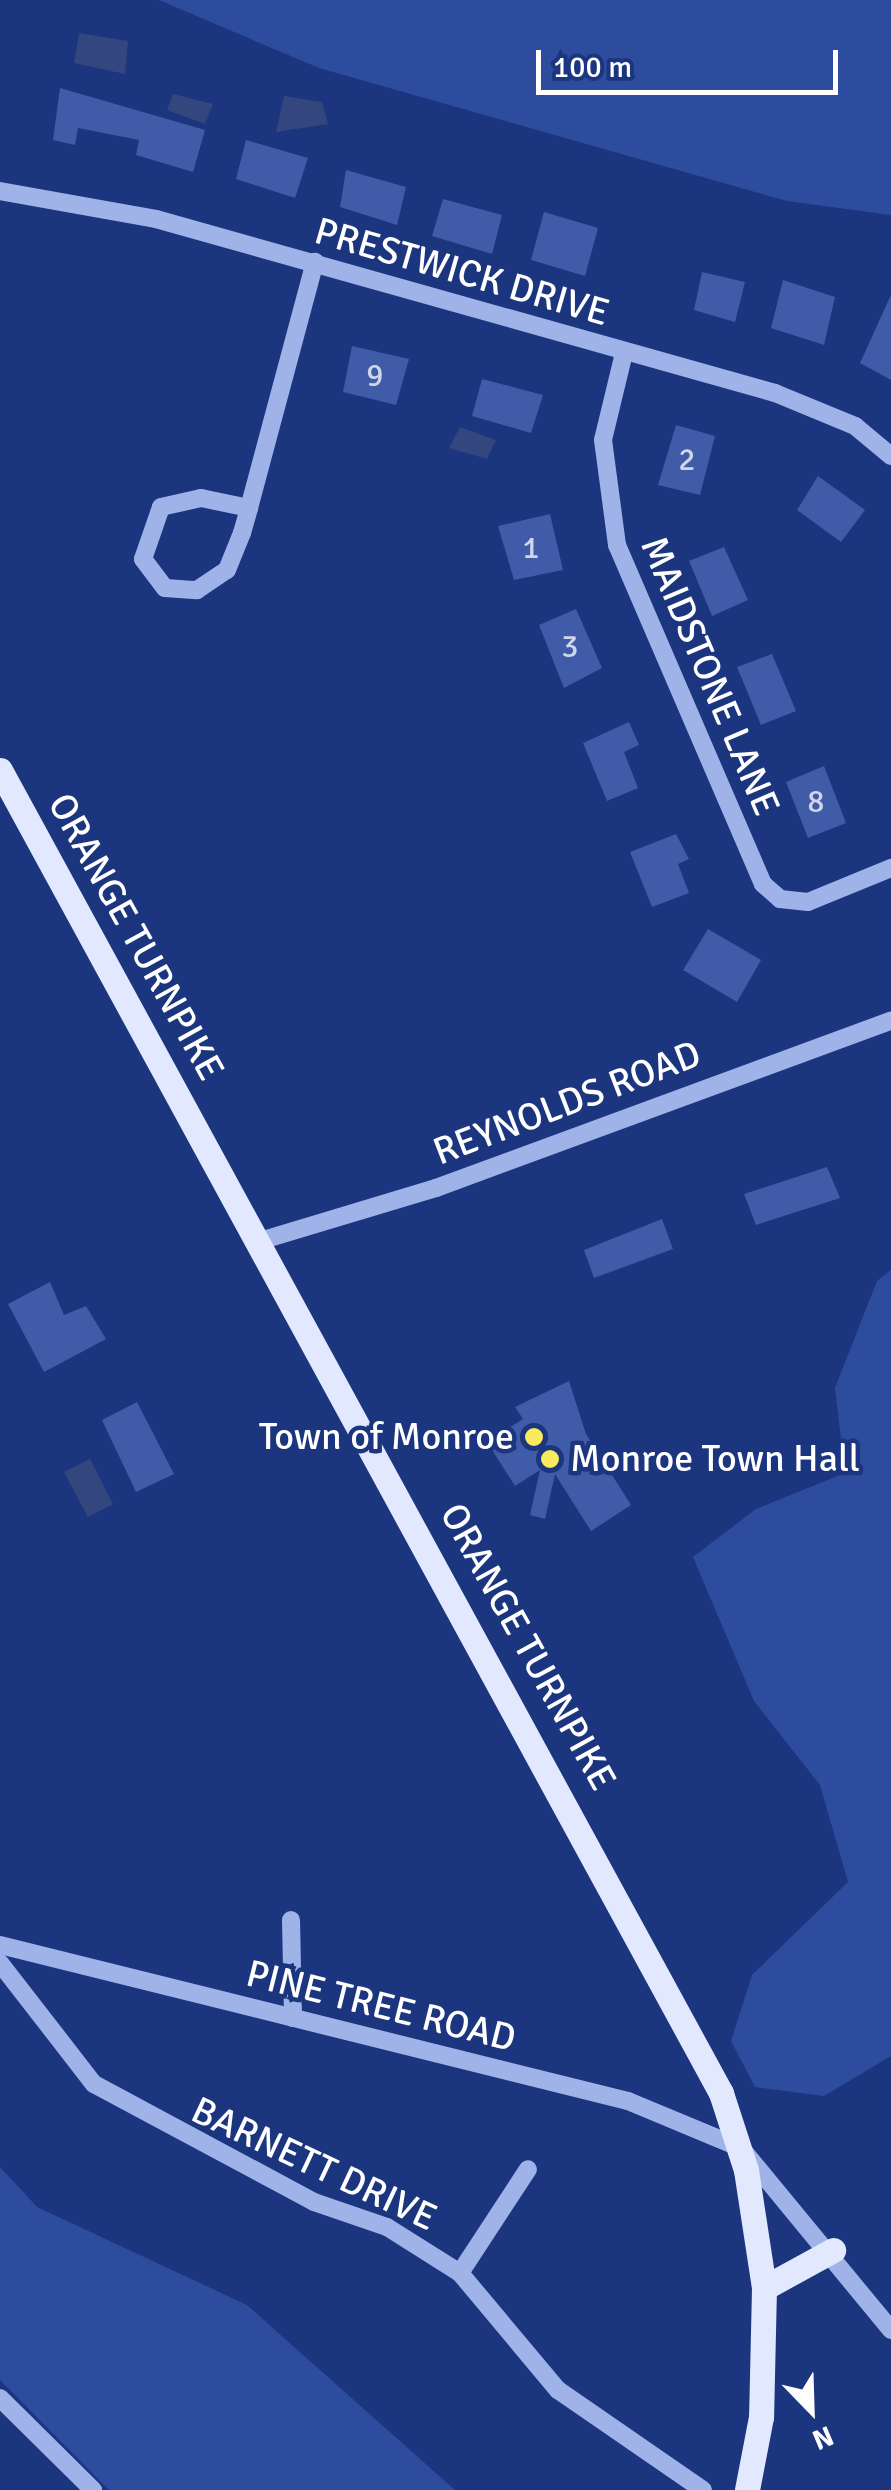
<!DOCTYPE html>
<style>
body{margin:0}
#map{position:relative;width:891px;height:2490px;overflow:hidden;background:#1c357f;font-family:Signika,sans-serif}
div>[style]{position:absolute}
.green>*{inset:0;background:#2e4c9e}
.water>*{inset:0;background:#33467e}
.building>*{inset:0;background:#405ba7}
.minor>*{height:18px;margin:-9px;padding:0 9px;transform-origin:9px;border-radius:9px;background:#9fb3e9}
.major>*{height:25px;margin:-12.5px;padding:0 12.5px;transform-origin:12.5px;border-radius:12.5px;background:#e2e8fe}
.dots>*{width:28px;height:28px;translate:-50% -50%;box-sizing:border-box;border:5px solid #1c357f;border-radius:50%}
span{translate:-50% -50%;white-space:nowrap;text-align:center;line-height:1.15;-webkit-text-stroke:9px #1c357f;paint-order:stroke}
.number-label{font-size:32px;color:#cfd6e9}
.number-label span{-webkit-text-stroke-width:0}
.street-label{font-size:38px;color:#fff}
.poi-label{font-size:38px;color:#fff}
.right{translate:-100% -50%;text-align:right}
.left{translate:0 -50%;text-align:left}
.north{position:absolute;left:761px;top:2360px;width:100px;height:100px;-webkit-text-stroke:8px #1c357f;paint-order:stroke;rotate:157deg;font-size:28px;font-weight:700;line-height:40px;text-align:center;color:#fff}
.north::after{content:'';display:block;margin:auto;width:35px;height:45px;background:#fff;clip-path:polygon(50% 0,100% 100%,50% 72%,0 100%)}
.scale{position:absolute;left:536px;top:50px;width:302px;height:45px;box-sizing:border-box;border:5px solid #fff;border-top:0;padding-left:12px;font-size:30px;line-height:35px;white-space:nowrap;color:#fff;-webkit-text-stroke:8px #1c357f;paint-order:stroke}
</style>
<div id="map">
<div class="green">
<div style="clip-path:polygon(159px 0,891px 0,891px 215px,787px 201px,319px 68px)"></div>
<div style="clip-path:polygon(891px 1270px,891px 2056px,824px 2096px,755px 2087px,731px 2041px,752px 1975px,848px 1882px,820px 1785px,754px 1701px,693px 1557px,756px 1509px,845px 1473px,835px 1388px,877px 1281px)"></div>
<div style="clip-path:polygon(0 2167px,37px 2207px,247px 2305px,455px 2490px,109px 2490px,0 2380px)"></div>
</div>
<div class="water">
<div style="clip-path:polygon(79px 33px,128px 41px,125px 74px,74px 63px)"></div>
<div style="clip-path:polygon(173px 94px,213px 104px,205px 124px,167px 110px)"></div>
<div style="clip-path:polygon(284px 96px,322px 102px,328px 124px,276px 132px)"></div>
<div style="clip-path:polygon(460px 427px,496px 440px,487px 459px,449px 448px)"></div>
<div style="clip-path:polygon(90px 1459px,113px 1504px,88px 1517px,64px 1472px)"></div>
</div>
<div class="building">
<div style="clip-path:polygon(60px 88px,205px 130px,193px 172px,136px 155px,139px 140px,78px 128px,75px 145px,53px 140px)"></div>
<div style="clip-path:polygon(246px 140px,308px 158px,295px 198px,236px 179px)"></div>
<div style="clip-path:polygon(346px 170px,406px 187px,397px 225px,340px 207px)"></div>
<div style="clip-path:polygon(443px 199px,502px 215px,492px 254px,432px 236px)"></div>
<div style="clip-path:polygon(544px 212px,598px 228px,585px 276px,531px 260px)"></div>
<div style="clip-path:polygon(702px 272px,745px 282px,735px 322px,694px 310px)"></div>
<div style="clip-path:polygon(783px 280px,835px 297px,824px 345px,771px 328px)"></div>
<div style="clip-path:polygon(891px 295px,891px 380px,860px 363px)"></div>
<div style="clip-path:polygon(352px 346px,409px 359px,396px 405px,343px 392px)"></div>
<div style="clip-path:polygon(482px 379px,543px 395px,531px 433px,472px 416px)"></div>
<div style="clip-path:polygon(676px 425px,715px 436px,700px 495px,658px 485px)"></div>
<div style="clip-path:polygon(818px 476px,865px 510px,841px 542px,797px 510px)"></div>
<div style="clip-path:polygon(550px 514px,563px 570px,514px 580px,498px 526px)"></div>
<div style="clip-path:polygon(724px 547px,748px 600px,712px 616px,689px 561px)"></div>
<div style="clip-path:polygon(576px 609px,602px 668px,564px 688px,539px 625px)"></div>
<div style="clip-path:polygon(772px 654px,796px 711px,761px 725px,737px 667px)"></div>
<div style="clip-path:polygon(629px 722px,639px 745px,624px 752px,638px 788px,607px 801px,583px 743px)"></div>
<div style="clip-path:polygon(824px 766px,846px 823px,808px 838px,786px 782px)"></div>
<div style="clip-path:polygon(676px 834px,689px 859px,678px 864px,689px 893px,652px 907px,630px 852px)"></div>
<div style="clip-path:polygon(708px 929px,761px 960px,737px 1002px,683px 970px)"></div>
<div style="clip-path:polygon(827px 1167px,840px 1198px,756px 1225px,744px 1194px)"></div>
<div style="clip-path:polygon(662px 1219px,673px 1249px,594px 1278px,584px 1250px)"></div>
<div style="clip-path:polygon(50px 1282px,64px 1315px,86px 1306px,106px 1339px,44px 1372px,8px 1304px)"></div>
<div style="clip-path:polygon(569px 1381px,586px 1434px,631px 1505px,591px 1531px,555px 1474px,545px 1519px,530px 1515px,540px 1470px,515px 1486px,487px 1442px,523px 1419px,515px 1407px)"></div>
<div style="clip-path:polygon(137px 1402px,174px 1474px,136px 1492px,102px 1420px)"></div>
</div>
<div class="minor">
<div style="left:0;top:191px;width:158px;rotate:10.2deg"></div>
<div style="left:156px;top:219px;width:643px;rotate:15.7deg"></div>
<div style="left:775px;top:393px;width:87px;rotate:22.4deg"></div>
<div style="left:855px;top:426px;width:47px;rotate:39.8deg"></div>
<div style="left:624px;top:353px;width:89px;rotate:103.6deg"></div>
<div style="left:603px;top:440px;width:106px;rotate:82.4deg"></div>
<div style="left:617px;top:545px;width:369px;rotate:66.7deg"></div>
<div style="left:763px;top:884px;width:23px;rotate:41deg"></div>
<div style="left:780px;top:899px;width:28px;rotate:6deg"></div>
<div style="left:808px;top:902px;width:90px;rotate:-22.3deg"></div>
<div style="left:249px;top:508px;width:49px;rotate:-168.2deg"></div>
<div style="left:201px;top:498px;width:41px;rotate:167.3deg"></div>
<div style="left:161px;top:507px;width:55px;rotate:109.1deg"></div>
<div style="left:143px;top:559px;width:36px;rotate:53deg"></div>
<div style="left:165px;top:588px;width:32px;rotate:4deg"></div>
<div style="left:197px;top:590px;width:36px;rotate:-34deg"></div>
<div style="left:227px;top:570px;width:40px;rotate:-68deg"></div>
<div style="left:242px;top:533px;width:26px;rotate:-74deg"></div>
<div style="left:249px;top:508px;width:255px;rotate:-75deg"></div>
<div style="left:263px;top:1240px;width:181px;rotate:-16.7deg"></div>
<div style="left:436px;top:1188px;width:485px;rotate:-20.2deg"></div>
<div style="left:291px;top:1920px;width:98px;rotate:88.8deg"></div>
<div style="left:0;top:1945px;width:647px;rotate:13.95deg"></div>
<div style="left:628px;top:2101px;width:122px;rotate:22.6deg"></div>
<div style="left:741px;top:2148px;width:236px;rotate:50.5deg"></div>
<div style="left:0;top:1963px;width:153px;rotate:52.2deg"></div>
<div style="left:94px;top:2084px;width:250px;rotate:28.2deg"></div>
<div style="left:314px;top:2202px;width:77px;rotate:18.9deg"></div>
<div style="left:387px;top:2227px;width:86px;rotate:32.2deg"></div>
<div style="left:460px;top:2273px;width:153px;rotate:50.1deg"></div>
<div style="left:558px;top:2390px;width:176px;rotate:34.6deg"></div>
<div style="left:460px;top:2273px;width:124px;rotate:-56.8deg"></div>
<div style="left:0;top:2398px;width:131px;rotate:44.7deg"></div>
</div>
<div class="major">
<div style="left:0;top:770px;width:1507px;rotate:61.41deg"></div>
<div style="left:721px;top:2093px;width:81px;rotate:72deg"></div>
<div style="left:746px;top:2170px;width:119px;rotate:81.3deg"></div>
<div style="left:764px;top:2288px;width:129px;rotate:91.3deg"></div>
<div style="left:761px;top:2417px;width:74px;rotate:100.9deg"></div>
<div style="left:764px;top:2288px;width:79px;rotate:-28.8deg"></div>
</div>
<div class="dots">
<div style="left:534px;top:1437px;background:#faea5d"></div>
<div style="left:550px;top:1459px;background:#faea5d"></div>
</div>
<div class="number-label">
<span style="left:375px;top:376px">9</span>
<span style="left:687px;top:460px">2</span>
<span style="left:531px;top:548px">1</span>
<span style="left:570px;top:647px">3</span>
<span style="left:816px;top:802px">8</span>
</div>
<div class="street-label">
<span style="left:462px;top:272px;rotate:16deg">PRESTWICK DRIVE</span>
<span style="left:710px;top:676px;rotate:67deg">MAIDSTONE LANE</span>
<span style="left:136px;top:937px;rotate:61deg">ORANGE TURNPIKE</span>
<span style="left:567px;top:1103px;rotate:-21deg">REYNOLDS ROAD</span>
<span style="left:528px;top:1647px;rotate:61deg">ORANGE TURNPIKE</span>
<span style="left:381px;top:2006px;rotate:14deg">PINE TREE ROAD</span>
<span style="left:314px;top:2164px;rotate:25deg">BARNETT DRIVE</span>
</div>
<div class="poi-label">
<span class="right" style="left:514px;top:1437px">Town of Monroe</span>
<span class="left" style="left:570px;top:1459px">Monroe Town Hall</span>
</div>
<div class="north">N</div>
<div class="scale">100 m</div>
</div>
